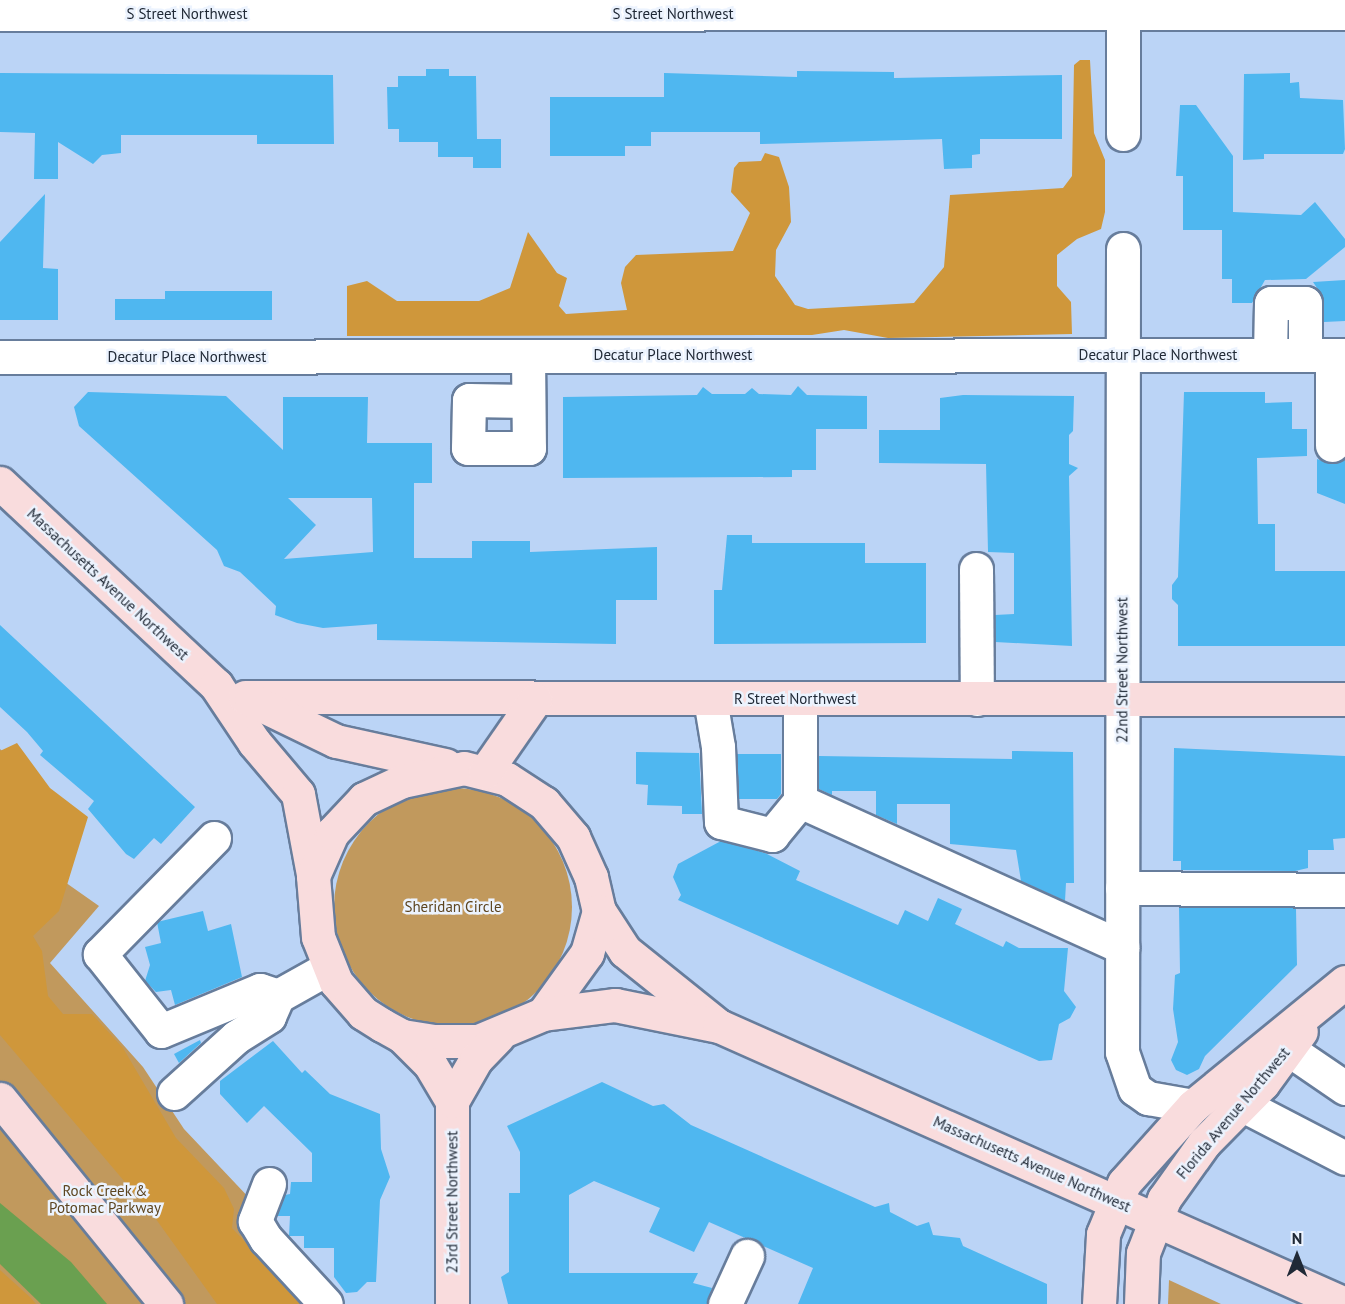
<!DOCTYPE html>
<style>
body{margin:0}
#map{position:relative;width:1345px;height:1304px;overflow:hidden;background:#bbd4f6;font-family:"PT Sans",sans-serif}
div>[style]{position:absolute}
.green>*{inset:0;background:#c1995d}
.round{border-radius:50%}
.forest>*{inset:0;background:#cf973b}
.water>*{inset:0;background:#6aa050}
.building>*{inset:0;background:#4fb7f0}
.roads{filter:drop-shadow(2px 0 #677d9c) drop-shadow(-2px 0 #677d9c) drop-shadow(0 2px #677d9c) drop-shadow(0 -2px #677d9c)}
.minor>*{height:33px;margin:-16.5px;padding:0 16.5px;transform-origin:16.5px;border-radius:16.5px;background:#fff}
.major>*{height:33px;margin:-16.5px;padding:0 16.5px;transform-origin:16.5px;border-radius:16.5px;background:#f9dcdd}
span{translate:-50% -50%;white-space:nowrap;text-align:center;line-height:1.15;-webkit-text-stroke:5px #ecf3fe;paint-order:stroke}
.street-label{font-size:15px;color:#202936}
.park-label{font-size:15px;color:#5d4520}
.north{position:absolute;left:1267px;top:1226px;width:60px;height:60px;-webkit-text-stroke:4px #ecf3fe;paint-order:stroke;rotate:0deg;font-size:16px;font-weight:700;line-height:24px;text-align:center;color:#202936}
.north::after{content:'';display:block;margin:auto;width:21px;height:27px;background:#202936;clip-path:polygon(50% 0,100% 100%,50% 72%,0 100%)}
</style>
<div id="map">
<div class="green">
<div style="clip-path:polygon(0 749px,77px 819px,25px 854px,99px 906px,50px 963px,143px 1067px,184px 1129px,253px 1202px,321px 1304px,0 1304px)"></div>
<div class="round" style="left:334px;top:788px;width:238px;height:238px"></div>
<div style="clip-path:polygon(1169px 1280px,1221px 1304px,1168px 1304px)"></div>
</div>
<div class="forest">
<div style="clip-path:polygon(1080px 60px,1090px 60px,1094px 133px,1105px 160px,1105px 212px,1101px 229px,1077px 239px,1057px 255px,1057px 286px,1071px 302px,1072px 334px,888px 338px,844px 330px,812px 335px,347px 336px,347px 286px,367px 281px,397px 301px,479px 301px,510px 288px,528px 232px,557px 273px,567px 278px,559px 306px,566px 314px,627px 310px,621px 283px,625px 267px,636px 255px,733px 251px,750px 213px,731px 192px,734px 168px,739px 162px,761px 161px,765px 153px,779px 157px,789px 187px,791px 222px,776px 250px,775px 276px,795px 305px,808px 309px,914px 303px,944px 267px,950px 195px,1063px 188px,1072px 176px,1074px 65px)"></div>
<div style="clip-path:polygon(17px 743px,50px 788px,88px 817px,59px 911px,33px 936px,42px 951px,48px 996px,63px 1014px,92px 1014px,123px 1048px,176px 1138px,224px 1188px,234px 1209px,232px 1228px,303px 1304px,217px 1304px,153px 1215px,0 1035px,0 751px)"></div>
<div style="clip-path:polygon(0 1270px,31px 1298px,36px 1304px,0 1304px)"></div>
</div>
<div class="water">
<div style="clip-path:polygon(0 1203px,71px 1262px,107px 1304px,41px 1304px,0 1264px)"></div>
</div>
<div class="building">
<div style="clip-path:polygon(426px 69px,449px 69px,449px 76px,476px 76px,477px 139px,501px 139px,501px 168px,473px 168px,473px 157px,438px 157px,438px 142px,399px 142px,399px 129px,388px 129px,387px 87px,398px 87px,398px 76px,426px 76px)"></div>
<div style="clip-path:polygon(797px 71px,894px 72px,894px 78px,1062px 75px,1062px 139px,980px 139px,980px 154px,972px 155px,972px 168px,944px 169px,942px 139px,760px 144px,760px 132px,651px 132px,651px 146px,625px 146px,625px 156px,550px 156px,550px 97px,664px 97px,664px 73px,797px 77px)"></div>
<div style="clip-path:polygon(0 73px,333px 75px,334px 144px,257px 144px,257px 135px,121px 135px,121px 153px,102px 155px,93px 164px,58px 142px,58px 179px,34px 179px,35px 133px,0 132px)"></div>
<div style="clip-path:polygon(1290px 73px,1290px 83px,1299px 82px,1300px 98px,1343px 100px,1345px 149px,1343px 154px,1264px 154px,1264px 159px,1243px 160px,1244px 74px)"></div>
<div style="clip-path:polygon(1180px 105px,1196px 105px,1233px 156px,1233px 212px,1301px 215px,1315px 202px,1345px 239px,1345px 247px,1306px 279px,1265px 280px,1252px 303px,1232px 303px,1232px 279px,1222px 279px,1222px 230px,1183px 230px,1183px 176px,1176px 176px)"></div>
<div style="clip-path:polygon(45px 194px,43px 268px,58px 269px,58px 320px,0 320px,0 242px)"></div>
<div style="clip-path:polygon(1345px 280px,1345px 321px,1324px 322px,1321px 294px,1313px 282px)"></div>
<div style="clip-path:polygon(165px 291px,272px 291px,272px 320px,115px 320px,115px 299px,165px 299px)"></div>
<div style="clip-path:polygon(798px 386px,807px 395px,867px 396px,867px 429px,816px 429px,816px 470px,792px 470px,792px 477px,563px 478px,563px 397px,697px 395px,703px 387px,712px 394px,745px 394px,752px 388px,759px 394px,791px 395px)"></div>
<div style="clip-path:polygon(evenodd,88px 392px,226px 396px,283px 450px,283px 397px,368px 397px,367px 443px,432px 443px,432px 483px,414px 483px,414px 558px,472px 558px,472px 541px,530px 541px,530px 552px,657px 547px,657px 600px,616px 600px,616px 644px,377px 640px,377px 624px,323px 628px,297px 623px,275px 615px,276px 606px,240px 572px,224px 566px,217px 550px,79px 426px,74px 407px,88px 392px,288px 498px,372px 498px,373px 552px,284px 559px,316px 525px,288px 498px)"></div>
<div style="clip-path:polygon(1184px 392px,1265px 392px,1265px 403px,1292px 402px,1292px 429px,1307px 429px,1307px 456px,1257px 458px,1258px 524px,1275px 524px,1275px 571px,1345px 571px,1345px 646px,1178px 646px,1178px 605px,1172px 599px,1172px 585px,1178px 577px)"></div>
<div style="clip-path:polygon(963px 395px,1074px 396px,1073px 431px,1069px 435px,1069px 464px,1078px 468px,1069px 476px,1072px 646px,995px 642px,995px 615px,1014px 614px,1014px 553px,988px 552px,986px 464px,879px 463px,879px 430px,940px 430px,940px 398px)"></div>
<div style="clip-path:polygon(1317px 459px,1331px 464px,1345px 459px,1345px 504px,1317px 493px)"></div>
<div style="clip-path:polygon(727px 535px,752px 535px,752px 543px,865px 543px,865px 563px,926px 563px,926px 643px,714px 644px,714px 590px,722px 590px)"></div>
<div style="clip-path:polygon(0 625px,195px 807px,161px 844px,154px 838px,134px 859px,126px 854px,88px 809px,94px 801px,40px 755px,43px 751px,27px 732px,0 707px)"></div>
<div style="clip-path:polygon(1174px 748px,1345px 756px,1345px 838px,1333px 839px,1334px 850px,1308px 850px,1308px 868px,1295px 871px,1181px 870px,1181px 861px,1173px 861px)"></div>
<div style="clip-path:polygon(1012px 751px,1073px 752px,1074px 883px,1066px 883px,1065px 901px,1021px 881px,1016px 850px,950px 844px,950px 804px,897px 804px,897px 824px,876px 815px,876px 791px,832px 791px,832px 795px,819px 789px,819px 756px,1012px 759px)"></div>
<div style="clip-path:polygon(636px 752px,699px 753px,702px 814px,682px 814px,682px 806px,647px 805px,648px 785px,636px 784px)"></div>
<div style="clip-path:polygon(737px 754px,781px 754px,781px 794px,777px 799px,739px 799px)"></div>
<div style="clip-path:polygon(721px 841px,765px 853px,800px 871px,796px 880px,898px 925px,905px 910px,928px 921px,938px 898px,962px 909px,955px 924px,1003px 947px,1006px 941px,1019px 948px,1068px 948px,1064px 991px,1076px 1007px,1070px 1018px,1059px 1024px,1052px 1060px,1039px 1061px,678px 900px,681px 895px,673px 877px,678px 864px)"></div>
<div style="clip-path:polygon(1179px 907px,1296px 908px,1297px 965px,1205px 1056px,1199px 1069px,1187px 1075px,1176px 1070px,1171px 1060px,1178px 1042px,1173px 1009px,1175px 975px,1180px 973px)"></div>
<div style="clip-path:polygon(203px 911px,208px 931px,231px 924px,242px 977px,175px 1005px,171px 990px,156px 992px,145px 981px,150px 965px,145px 947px,161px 943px,157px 922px)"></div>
<div style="clip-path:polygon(200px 1040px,201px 1043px,179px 1063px,174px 1054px)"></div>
<div style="clip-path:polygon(273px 1041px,302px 1073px,305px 1070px,330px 1094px,380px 1114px,381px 1149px,390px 1177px,380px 1200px,376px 1282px,367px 1282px,357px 1292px,346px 1293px,334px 1277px,334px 1248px,304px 1248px,304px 1236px,289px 1236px,290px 1216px,277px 1216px,285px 1195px,290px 1194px,291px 1182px,312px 1182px,312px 1153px,264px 1106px,247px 1123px,220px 1094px,220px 1081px)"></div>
<div style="clip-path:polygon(602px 1082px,653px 1106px,664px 1104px,691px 1125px,875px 1207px,889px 1203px,890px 1212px,917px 1226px,929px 1222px,933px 1235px,960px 1238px,963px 1246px,1047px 1284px,1047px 1304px,798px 1304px,813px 1268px,709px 1222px,694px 1252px,649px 1232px,660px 1208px,594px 1181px,569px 1195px,569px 1273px,698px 1273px,693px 1283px,712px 1288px,707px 1304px,508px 1304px,501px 1277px,509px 1272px,509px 1193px,520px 1193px,520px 1152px,507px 1126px)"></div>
</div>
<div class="roads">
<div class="minor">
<div style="left:1123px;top:13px;width:121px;rotate:90deg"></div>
<div style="left:0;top:14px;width:1345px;rotate:-0.04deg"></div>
<div style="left:1123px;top:249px;width:803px;rotate:90.07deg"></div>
<div style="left:1122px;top:1052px;width:39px;rotate:71deg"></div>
<div style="left:1135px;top:1089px;width:16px;rotate:35deg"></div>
<div style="left:1148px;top:1098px;width:46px;rotate:10.1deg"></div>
<div style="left:1270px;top:355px;width:52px;rotate:-88.9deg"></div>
<div style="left:1271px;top:303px;width:34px"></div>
<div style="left:1305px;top:303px;width:52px;rotate:90deg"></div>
<div style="left:528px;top:356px;width:92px;rotate:89.4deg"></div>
<div style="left:529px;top:448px;width:61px;rotate:180deg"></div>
<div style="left:468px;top:448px;width:48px;rotate:-88.8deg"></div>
<div style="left:469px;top:400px;width:59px;rotate:1deg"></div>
<div style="left:0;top:357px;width:1345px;rotate:-0.09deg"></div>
<div style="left:1332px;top:445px;width:90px;rotate:-90deg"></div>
<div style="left:976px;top:569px;width:130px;rotate:89.6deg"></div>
<div style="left:710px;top:699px;width:49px;rotate:80.5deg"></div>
<div style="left:718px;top:747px;width:75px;rotate:87.7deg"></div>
<div style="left:721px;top:822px;width:53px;rotate:14.3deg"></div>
<div style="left:772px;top:835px;width:44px;rotate:-50.5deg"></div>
<div style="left:800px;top:699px;width:102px;rotate:90deg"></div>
<div style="left:800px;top:801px;width:354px;rotate:24.4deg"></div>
<div style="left:214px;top:838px;width:163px;rotate:134.5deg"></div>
<div style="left:100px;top:954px;width:98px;rotate:51.6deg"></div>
<div style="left:161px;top:1031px;width:107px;rotate:-22.5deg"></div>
<div style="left:260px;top:990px;width:19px;rotate:18deg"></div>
<div style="left:1122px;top:888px;width:223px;rotate:0.5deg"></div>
<div style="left:1288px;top:1049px;width:69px;rotate:34.4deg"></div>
<div style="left:174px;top:1093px;width:84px;rotate:-42.1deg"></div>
<div style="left:236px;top:1037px;width:39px;rotate:-32deg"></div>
<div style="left:269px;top:1016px;width:22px;rotate:-66deg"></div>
<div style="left:278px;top:996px;width:57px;rotate:-29.2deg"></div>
<div style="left:1241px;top:1104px;width:117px;rotate:27.4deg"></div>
<div style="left:269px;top:1184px;width:40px;rotate:111deg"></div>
<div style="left:255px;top:1221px;width:21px;rotate:59deg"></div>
<div style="left:266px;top:1239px;width:88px;rotate:47.3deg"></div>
<div style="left:725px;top:1304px;width:53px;rotate:-65.4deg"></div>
</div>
<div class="major">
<div style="left:0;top:483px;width:296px;rotate:43.1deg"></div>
<div style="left:216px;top:685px;width:69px;rotate:56.3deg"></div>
<div style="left:254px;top:742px;width:68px;rotate:49.8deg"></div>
<div style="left:298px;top:794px;width:81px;rotate:79.4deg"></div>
<div style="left:245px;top:697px;width:1100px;rotate:0.1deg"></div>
<div style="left:251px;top:700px;width:94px;rotate:25.8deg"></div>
<div style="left:336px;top:741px;width:112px;rotate:12.4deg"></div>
<div style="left:464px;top:768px;width:44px;rotate:14.3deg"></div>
<div style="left:507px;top:779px;width:44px;rotate:33deg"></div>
<div style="left:544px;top:803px;width:45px;rotate:49.5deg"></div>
<div style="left:573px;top:837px;width:44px;rotate:65.8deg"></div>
<div style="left:591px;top:877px;width:35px;rotate:77deg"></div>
<div style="left:599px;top:911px;width:44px;rotate:105.9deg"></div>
<div style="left:587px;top:953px;width:75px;rotate:125.8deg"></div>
<div style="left:543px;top:1014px;width:70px;rotate:157.4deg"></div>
<div style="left:478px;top:1041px;width:44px;rotate:180deg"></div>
<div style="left:434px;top:1041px;width:32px;rotate:-171deg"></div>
<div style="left:402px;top:1036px;width:23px;rotate:-151deg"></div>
<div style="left:382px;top:1025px;width:22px;rotate:-148deg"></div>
<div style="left:363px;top:1013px;width:41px;rotate:-131.1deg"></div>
<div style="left:336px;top:982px;width:48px;rotate:-111.8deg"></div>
<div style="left:318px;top:937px;width:61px;rotate:-94.7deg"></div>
<div style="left:313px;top:876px;width:47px;rotate:-66.2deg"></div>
<div style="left:332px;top:833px;width:47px;rotate:-46.7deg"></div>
<div style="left:364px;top:799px;width:42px;rotate:-25.3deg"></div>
<div style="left:402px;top:781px;width:63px;rotate:-11.8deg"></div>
<div style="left:485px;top:772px;width:88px;rotate:-55.2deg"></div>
<div style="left:599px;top:911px;width:48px;rotate:57deg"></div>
<div style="left:625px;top:951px;width:115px;rotate:38.7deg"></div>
<div style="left:543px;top:1014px;width:73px;rotate:-7.1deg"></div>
<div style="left:615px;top:1005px;width:106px;rotate:11.4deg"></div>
<div style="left:719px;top:1026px;width:685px;rotate:23.95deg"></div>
<div style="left:402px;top:1036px;width:40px;rotate:45deg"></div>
<div style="left:430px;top:1064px;width:43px;rotate:59.3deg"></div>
<div style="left:452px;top:1101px;width:203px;rotate:90deg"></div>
<div style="left:0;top:1099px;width:264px;rotate:51deg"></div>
<div style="left:452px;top:1101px;width:48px;rotate:-60.3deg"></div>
<div style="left:476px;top:1059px;width:32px;rotate:-46deg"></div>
<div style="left:1099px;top:1304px;width:70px;rotate:-86.7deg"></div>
<div style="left:1103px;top:1234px;width:55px;rotate:-67.6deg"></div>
<div style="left:1124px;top:1183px;width:103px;rotate:-48.1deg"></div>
<div style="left:1193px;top:1106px;width:196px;rotate:-39.2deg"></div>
<div style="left:1141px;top:1304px;width:51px;rotate:-87.8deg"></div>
<div style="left:1143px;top:1253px;width:58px;rotate:-68.7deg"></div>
<div style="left:1164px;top:1199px;width:69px;rotate:-54.5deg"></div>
<div style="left:1204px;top:1143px;width:84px;rotate:-45.5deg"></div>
<div style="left:1263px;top:1083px;width:64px;rotate:-53.8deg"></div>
</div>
</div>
<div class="street-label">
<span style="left:187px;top:14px">S Street Northwest</span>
<span style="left:673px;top:14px">S Street Northwest</span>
<span style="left:673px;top:355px">Decatur Place Northwest</span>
<span style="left:1158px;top:355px">Decatur Place Northwest</span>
<span style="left:187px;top:357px">Decatur Place Northwest</span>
<span style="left:108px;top:584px;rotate:43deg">Massachusetts Avenue Northwest</span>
<span style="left:1122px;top:670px;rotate:-90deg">22nd Street Northwest</span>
<span style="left:795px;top:699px">R Street Northwest</span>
<span style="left:1233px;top:1113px;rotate:-50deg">Florida Avenue Northwest</span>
<span style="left:1032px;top:1164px;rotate:24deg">Massachusetts Avenue Northwest</span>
<span style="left:452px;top:1202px;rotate:-90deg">23rd Street Northwest</span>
</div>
<div class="park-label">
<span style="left:453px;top:907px">Sheridan Circle</span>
<span style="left:105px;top:1199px">Rock Creek &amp;<br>Potomac Parkway</span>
</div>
<div class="north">N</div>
</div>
